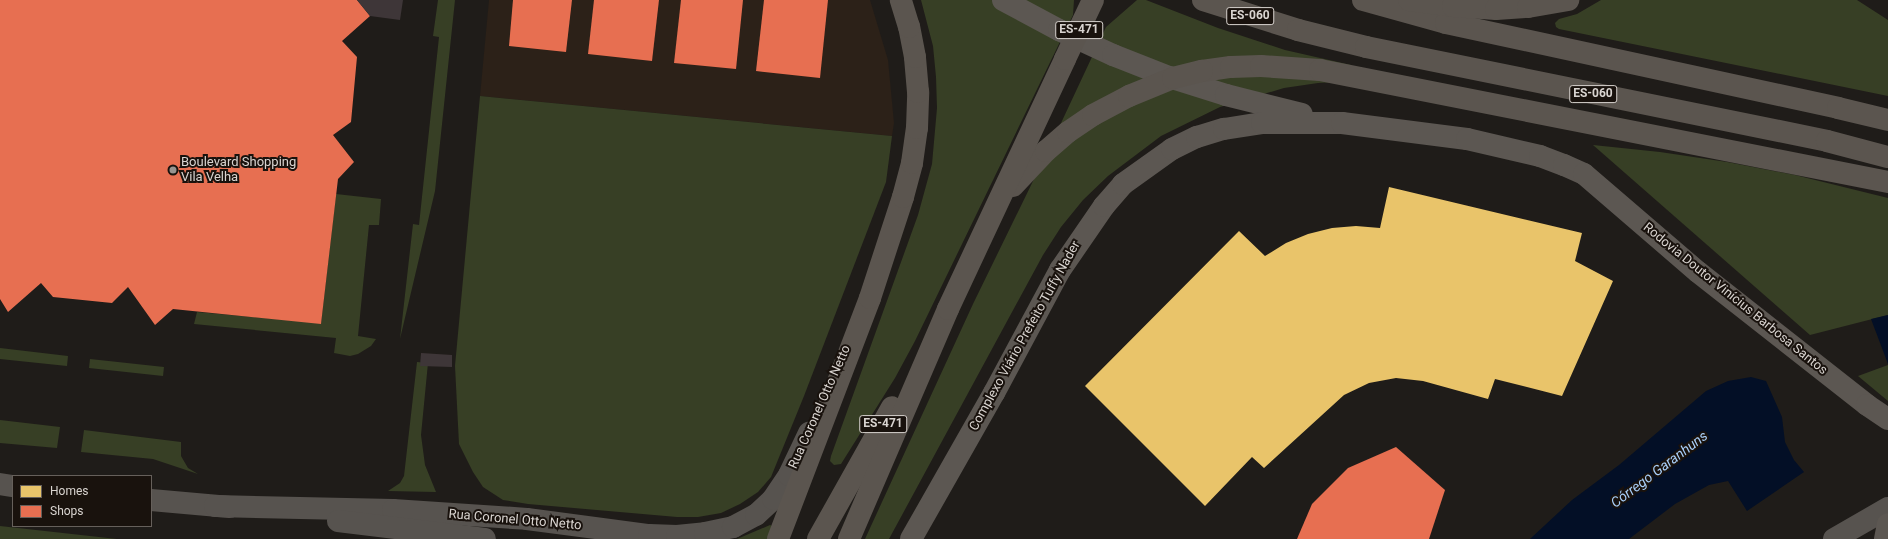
<!DOCTYPE html>
<meta charset="utf-8">
<style>
body{margin:0}
#map{position:relative;width:1888px;height:539px;overflow:hidden;background:#1f1c19;font-family:Roboto,sans-serif}
div>[style]{position:absolute}
.built>*{inset:0;background:#2c2118}
.green>*{inset:0;background:#373f25}
.water>*{inset:0;background:#030f26}
.homes>*{inset:0;background:#e9c46a}
.shops>*{inset:0;background:#e76f51}
.building>*{inset:0;background:#3e3638}
.minor>*{height:22px;margin:-11px;padding:0 11px;transform-origin:11px;border-radius:11px;background:#57534f}
.tertiary>*{height:22px;margin:-11px;padding:0 11px;transform-origin:11px;border-radius:11px;background:#57534f}
.secondary>*{height:22px;margin:-11px;padding:0 11px;transform-origin:11px;border-radius:11px;background:#5c5752}
.primary>*{height:22px;margin:-11px;padding:0 11px;transform-origin:11px;border-radius:11px;background:#5b554f}
.primary-bridge>*{height:22px;margin:-11px;padding:0 11px;transform-origin:11px;border-radius:11px;background:#5b554f}
.dots>*{width:11px;height:11px;translate:-50% -50%;box-sizing:border-box;border:2px solid #19120d;border-radius:50%}
span{translate:-50% -50%;white-space:nowrap;text-align:center;line-height:1.15;-webkit-text-stroke:4px #19120d;paint-order:stroke}
.shield-label span{padding:1px 3px;background:#19120d;border:1px solid;border-radius:3px;-webkit-text-stroke-width:0}
.shield-label{font-size:12px;color:#d9d4d0;font-weight:700}
.poi-label{font-size:13px;color:#d9d4d0}
.left{translate:0 -50%;text-align:left}
.street-label{font-size:13px;color:#d9d4d0}
.water-label{font-size:14px;color:#a9cff9;font-style:italic}
.legend{position:absolute;left:12px;top:475px;width:140px;height:52px;box-sizing:border-box;background:#19120d;border:1px solid #66605b;margin:0;padding:5px 7px;list-style:none;font-size:12px;color:#d9d4d0}
.legend li{display:flex;align-items:center;gap:8px;height:20px}
.legend b{width:20px;border:1px solid #66605b}
</style>
<div id="map">
<div class="built">
<div style="clip-path:polygon(489px 0,870px 0,888px 60px,894px 123px,892px 136px,480px 96px)"></div>
</div>
<div class="green">
<div style="clip-path:polygon(438px 0,455px 0,435px 191px,400px 339px,413px 224px,419px 225px,439px 37px,433px 36px)"></div>
<div style="clip-path:polygon(921px 0,1074px 0,1073px 15px,915px 341px,895px 378px,841px 464px,834px 465px,830px 461px,831px 456px,918px 215px,932px 164px,937px 108px,936px 77px,933px 46px)"></div>
<div style="clip-path:polygon(1137px 0,1146px 0,1218px 28px,1285px 50px,1351px 65px,1352px 81px,1318px 83px,1284px 88px,1220px 107px,1161px 136px,1108px 176px,1083px 200px,1061px 227px,1043px 255px,889px 539px,865px 539px,973px 304px,1054px 138px,1106px 27px)"></div>
<div style="clip-path:polygon(1601px 0,1857px 0,1888px 20px,1888px 96px,1559px 29px,1556px 27px,1555px 23px,1559px 19px,1577px 14px)"></div>
<div style="clip-path:polygon(480px 96px,892px 136px,886px 182px,804px 396px,771px 477px,758px 492px,740px 504px,721px 513px,698px 517px,677px 517px,528px 504px,503px 500px,483px 487px,473px 472px,459px 444px,455px 366px)"></div>
<div style="clip-path:polygon(1593px 145px,1660px 152px,1727px 162px,1795px 175px,1888px 198px,1888px 315px,1810px 335px)"></div>
<div style="clip-path:polygon(336px 194px,381px 199px,379px 225px,369px 225px,358px 336px,376px 339px,371px 346px,358px 354px,350px 356px,334px 353px,336px 338px,194px 324px,197px 312px,321px 323px)"></div>
<div style="clip-path:polygon(0 348px,68px 356px,67px 366px,0 359px)"></div>
<div style="clip-path:polygon(90px 359px,164px 367px,163px 376px,89px 368px)"></div>
<div style="clip-path:polygon(417px 362px,428px 363px,421px 435px,425px 465px,436px 492px,388px 491px,400px 483px,404px 476px)"></div>
<div style="clip-path:polygon(1888px 365px,1888px 401px,1858px 376px)"></div>
<div style="clip-path:polygon(0 420px,60px 427px,57px 448px,0 443px)"></div>
<div style="clip-path:polygon(84px 430px,181px 442px,181px 456px,188px 468px,198px 474px,153px 459px,81px 452px)"></div>
<div style="clip-path:polygon(770px 525px,774px 527px,769px 539px,737px 539px)"></div>
<div style="clip-path:polygon(0 526px,117px 539px,0 539px)"></div>
</div>
<div class="water">
<div style="clip-path:polygon(1888px 315px,1888px 364px,1871px 319px)"></div>
<div style="clip-path:polygon(1751px 377px,1766px 381px,1782px 417px,1785px 442px,1794px 460px,1804px 472px,1747px 511px,1728px 481px,1709px 485px,1675px 504px,1629px 539px,1530px 539px,1572px 500px,1619px 465px,1706px 391px,1728px 381px)"></div>
</div>
<div class="homes">
<div style="clip-path:polygon(1389px 187px,1582px 233px,1575px 261px,1613px 281px,1562px 396px,1495px 379px,1488px 399px,1423px 381px,1396px 378px,1369px 383px,1344px 395px,1264px 468px,1252px 457px,1205px 506px,1085px 386px,1239px 231px,1265px 256px,1286px 243px,1308px 234px,1332px 228px,1356px 226px,1380px 228px)"></div>
</div>
<div class="shops">
<div style="clip-path:polygon(0 0,357px 0,370px 16px,342px 41px,357px 57px,351px 122px,333px 135px,354px 162px,338px 179px,321px 324px,173px 309px,155px 325px,128px 287px,112px 303px,53px 297px,41px 283px,8px 312px,0 299px)"></div>
<div style="clip-path:polygon(513px 0,572px 0,566px 52px,509px 46px)"></div>
<div style="clip-path:polygon(594px 0,659px 0,652px 61px,588px 54px)"></div>
<div style="clip-path:polygon(681px 0,743px 0,736px 69px,674px 63px)"></div>
<div style="clip-path:polygon(764px 0,828px 0,820px 78px,756px 71px)"></div>
<div style="clip-path:polygon(1396px 447px,1445px 490px,1429px 539px,1297px 539px,1312px 504px,1348px 468px)"></div>
</div>
<div class="building">
<div style="clip-path:polygon(357px 0,403px 0,400px 20px,370px 16px)"></div>
<div style="clip-path:polygon(421px 353px,452px 355px,452px 367px,420px 366px)"></div>
</div>
<div class="minor">
<div style="left:1834px;top:539px;width:62px;rotate:-29.9deg"></div>
</div>
<div class="tertiary">
<div style="left:0;top:484px;width:13px;rotate:9deg"></div>
<div style="left:151px;top:500px;width:79px;rotate:5.1deg"></div>
<div style="left:215px;top:506px;width:178px;rotate:1.3deg"></div>
<div style="left:393px;top:510px;width:134px;rotate:3.8deg"></div>
<div style="left:527px;top:519px;width:123px;rotate:7.5deg"></div>
<div style="left:649px;top:535px;width:28px;rotate:2deg"></div>
<div style="left:677px;top:536px;width:28px;rotate:-6deg"></div>
<div style="left:705px;top:533px;width:29px;rotate:-12deg"></div>
<div style="left:733px;top:527px;width:26px;rotate:-28deg"></div>
<div style="left:756px;top:515px;width:23px;rotate:-43deg"></div>
<div style="left:773px;top:499px;width:29px;rotate:-56deg"></div>
<div style="left:789px;top:475px;width:47px;rotate:-64.5deg"></div>
<div style="left:338px;top:521px;width:148px;rotate:7deg"></div>
</div>
<div class="secondary">
<div style="left:1003px;top:0;width:64px;rotate:28.2deg"></div>
<div style="left:1059px;top:30px;width:60px;rotate:24.8deg"></div>
<div style="left:1113px;top:55px;width:60px;rotate:21.4deg"></div>
<div style="left:1169px;top:77px;width:60px;rotate:17.5deg"></div>
<div style="left:1226px;top:95px;width:78px;rotate:14deg"></div>
<div style="left:911px;top:539px;width:168px;rotate:-60.4deg"></div>
<div style="left:994px;top:393px;width:140px;rotate:-61.8deg"></div>
<div style="left:1060px;top:270px;width:78px;rotate:-55.5deg"></div>
<div style="left:1104px;top:206px;width:29px;rotate:-49deg"></div>
<div style="left:1123px;top:184px;width:60px;rotate:-35.5deg"></div>
<div style="left:1172px;top:149px;width:28px;rotate:-26deg"></div>
<div style="left:1197px;top:137px;width:28px;rotate:-17deg"></div>
<div style="left:1224px;top:129px;width:38px;rotate:-9deg"></div>
<div style="left:1262px;top:123px;width:80px"></div>
<div style="left:1342px;top:123px;width:126px;rotate:7.3deg"></div>
<div style="left:1467px;top:139px;width:75px;rotate:13.1deg"></div>
<div style="left:1540px;top:156px;width:26px;rotate:21deg"></div>
<div style="left:1564px;top:165px;width:22px;rotate:24deg"></div>
<div style="left:1584px;top:174px;width:150px;rotate:40.7deg"></div>
<div style="left:1698px;top:272px;width:215px;rotate:38.2deg"></div>
<div style="left:1867px;top:405px;width:25px;rotate:34deg"></div>
<div style="left:1885px;top:539px;width:15px;rotate:-79deg"></div>
</div>
<div class="primary">
<div style="left:1203px;top:0;width:100px;rotate:17.5deg"></div>
<div style="left:1298px;top:30px;width:70px;rotate:14deg"></div>
<div style="left:1366px;top:47px;width:470px;rotate:11.5deg"></div>
<div style="left:1827px;top:141px;width:63px;rotate:14.7deg"></div>
<div style="left:1363px;top:0;width:86px;rotate:15.5deg"></div>
<div style="left:1446px;top:23px;width:401px;rotate:12.2deg"></div>
<div style="left:1838px;top:108px;width:51px;rotate:13.5deg"></div>
<div style="left:1409px;top:0;width:44px;rotate:7.8deg"></div>
<div style="left:1453px;top:6px;width:43px;rotate:4deg"></div>
<div style="left:1496px;top:9px;width:32px;rotate:-4deg"></div>
<div style="left:1528px;top:7px;width:41px;rotate:-9.9deg"></div>
<div style="left:1202px;top:71px;width:29px;rotate:-8deg"></div>
<div style="left:1231px;top:67px;width:30px;rotate:-2deg"></div>
<div style="left:1261px;top:66px;width:59px;rotate:3.9deg"></div>
<div style="left:1320px;top:70px;width:579px;rotate:11.15deg"></div>
<div style="left:1013px;top:186px;width:48px;rotate:-46.7deg"></div>
<div style="left:1046px;top:151px;width:29px;rotate:-41deg"></div>
<div style="left:1068px;top:132px;width:30px;rotate:-34deg"></div>
<div style="left:1093px;top:115px;width:41px;rotate:-27.8deg"></div>
<div style="left:778px;top:539px;width:258px;rotate:-69.1deg"></div>
<div style="left:870px;top:298px;width:106px;rotate:-71.9deg"></div>
<div style="left:903px;top:197px;width:35px;rotate:-75deg"></div>
<div style="left:912px;top:163px;width:35px;rotate:-82deg"></div>
<div style="left:917px;top:128px;width:36px;rotate:-88deg"></div>
<div style="left:918px;top:92px;width:35px;rotate:-95deg"></div>
<div style="left:915px;top:57px;width:31px;rotate:-101deg"></div>
<div style="left:909px;top:27px;width:28px;rotate:-107deg"></div>
<div style="left:818px;top:539px;width:151px;rotate:-60.7deg"></div>
<div style="left:849px;top:539px;width:250px;rotate:-66.7deg"></div>
<div style="left:948px;top:309px;width:276px;rotate:-64.9deg"></div>
</div>
<div class="primary-bridge">
<div style="left:1065px;top:59px;width:65px;rotate:-64.6deg"></div>
<div style="left:1129px;top:96px;width:48px;rotate:-22.2deg"></div>
<div style="left:1173px;top:78px;width:30px;rotate:-14deg"></div>
</div>
<div class="dots">
<div style="left:173px;top:170px;background:#989490"></div>
</div>
<div class="shield-label">
<span style="left:1250px;top:16px">ES-060</span>
<span style="left:1079px;top:30px">ES-471</span>
<span style="left:1593px;top:94px">ES-060</span>
<span style="left:883px;top:424px">ES-471</span>
</div>
<div class="poi-label">
<span class="left" style="left:181px;top:170px">Boulevard Shopping<br>Vila Velha</span>
</div>
<div class="street-label">
<span style="left:1735px;top:299px;rotate:39deg">Rodovia Doutor Vinícius Barbosa Santos</span>
<span style="left:1025px;top:336px;rotate:-61deg">Complexo Viário Prefeito Tuffy Nader</span>
<span style="left:820px;top:407px;rotate:-66deg">Rua Coronel Otto Netto</span>
<span style="left:515px;top:520px;rotate:5deg">Rua Coronel Otto Netto</span>
</div>
<div class="water-label">
<span style="left:1659px;top:469px;rotate:-37deg">Córrego Garanhuns</span>
</div>
<ul class="legend">
<li><b style="height:11px;background:#e9c46a"></b>Homes</li>
<li><b style="height:11px;background:#e76f51"></b>Shops</li>
</ul>
</div>
